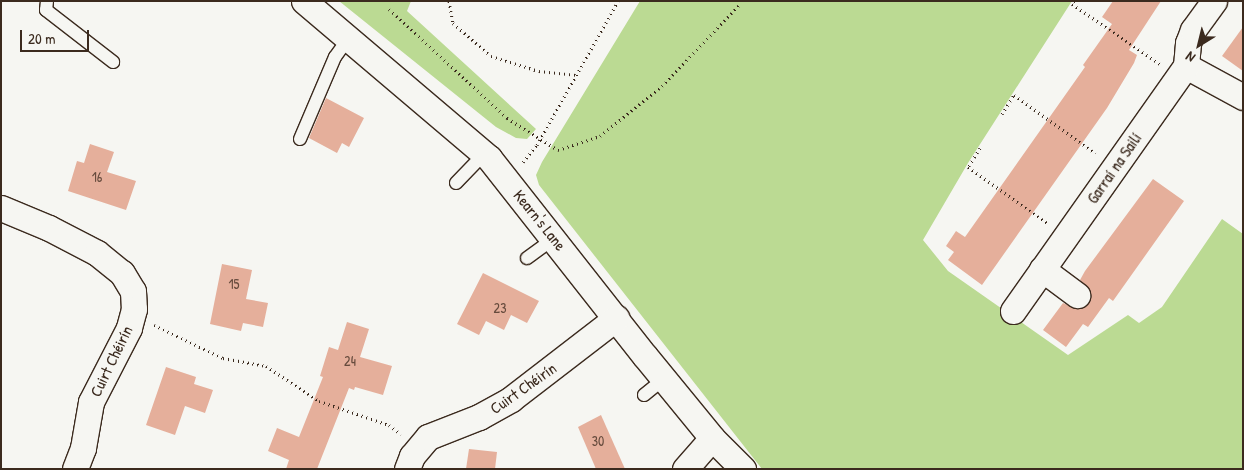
<!DOCTYPE html>
<meta charset="utf-8">
<style>
body{margin:0}
#map{position:relative;width:1244px;height:470px;overflow:hidden;background:#f6f6f2;font-family:"Patrick Hand",sans-serif}
div>[style]{position:absolute}
.green>*{inset:0;background:#bbda93}
.building>*{inset:0;background:#e5af9b}
.path>*{height:3px;margin-top:-1.5px;transform-origin:0;background:repeating-linear-gradient(90deg,#3b2a1e 0 1px,transparent 0 5px)}
.roads{filter:drop-shadow(1px 0 #3b2a1e) drop-shadow(-1px 0 #3b2a1e) drop-shadow(0 1px #3b2a1e) drop-shadow(0 -1px #3b2a1e)}
.lane>*{height:12px;margin:-6px;padding:0 6px;transform-origin:6px;border-radius:6px;background:#f6f6f2}
.street>*{height:25px;margin:-12.5px;padding:0 12.5px;transform-origin:12.5px;border-radius:12.5px;background:#f6f6f2}
span{translate:-50% -50%;white-space:nowrap;text-align:center;line-height:1.15;-webkit-text-stroke:4px #f6f6f2;paint-order:stroke}
.number-label{font-size:14px;color:#664b3d}
.number-label span{-webkit-text-stroke-width:0}
.street-label{font-size:16px;color:#3b2a1e}
.frame{position:absolute;inset:0;border:2px solid #3b2a1e;pointer-events:none}
.north{position:absolute;left:1174px;top:20px;width:50px;height:50px;-webkit-text-stroke:4px #f6f6f2;paint-order:stroke;rotate:216deg;font-size:14px;font-weight:700;line-height:20px;text-align:center;color:#3b2a1e}
.north::after{content:'';display:block;margin:auto;width:18px;height:22px;background:#3b2a1e;clip-path:polygon(50% 0,100% 100%,50% 72%,0 100%)}
.scale{position:absolute;left:20px;top:30px;width:69px;height:22px;box-sizing:border-box;border:2px solid #3b2a1e;border-top:0;padding-left:6px;font-size:15px;line-height:18px;white-space:nowrap;color:#3b2a1e;-webkit-text-stroke:4px #f6f6f2;paint-order:stroke}
</style>
<div id="map">
<div class="green">
<div style="clip-path:polygon(339px 1px,411px 1px,407px 11px,536px 129px,527px 139px,516px 138px,496px 127px)"></div>
<div style="clip-path:polygon(640px 1px,1072px 1px,968px 163px,923px 240px,948px 271px,1068px 355px,1128px 315px,1139px 323px,1162px 307px,1222px 219px,1243px 234px,1243px 469px,762px 469px,539px 185px,536px 175px,542px 162px)"></div>
</div>
<div class="building">
<div style="clip-path:polygon(1113px 1px,1161px 1px,1129px 50px,1137px 55px,1134px 63px,1107px 108px,982px 285px,948px 260px,954px 252px,946px 246px,956px 231px,965px 237px,1085px 67px,1083px 65px,1112px 24px,1102px 17px)"></div>
<div style="clip-path:polygon(1243px 27px,1243px 71px,1222px 56px)"></div>
<div style="clip-path:polygon(326px 98px,364px 118px,349px 147px,342px 143px,337px 153px,309px 138px)"></div>
<div style="clip-path:polygon(90px 144px,114px 152px,107px 172px,136px 181px,126px 210px,68px 191px,77px 161px,84px 163px)"></div>
<div style="clip-path:polygon(1153px 179px,1184px 201px,1113px 301px,1109px 298px,1088px 327px,1083px 324px,1066px 347px,1043px 330px,1063px 303px,1076px 309px,1089px 303px,1090px 290px,1080px 280px,1085px 271px)"></div>
<div style="clip-path:polygon(222px 264px,252px 270px,246px 299px,268px 303px,263px 327px,243px 323px,241px 331px,210px 324px)"></div>
<div style="clip-path:polygon(483px 273px,539px 301px,527px 323px,511px 315px,504px 330px,486px 321px,479px 335px,457px 324px)"></div>
<div style="clip-path:polygon(347px 322px,369px 329px,360px 357px,392px 366px,383px 395px,355px 387px,354px 390px,349px 388px,317px 469px,286px 469px,289px 460px,268px 451px,277px 428px,299px 437px,323px 377px,320px 376px,329px 347px,338px 350px)"></div>
<div style="clip-path:polygon(166px 367px,196px 377px,194px 384px,213px 390px,205px 413px,185px 406px,175px 435px,146px 425px)"></div>
<div style="clip-path:polygon(601px 415px,625px 469px,596px 469px,578px 427px)"></div>
<div style="clip-path:polygon(469px 449px,497px 452px,495px 469px,466px 469px)"></div>
</div>
<div class="path">
<div style="left:449px;top:1px;width:22px;rotate:80deg"></div>
<div style="left:453px;top:23px;width:50px;rotate:41deg"></div>
<div style="left:491px;top:56px;width:50px;rotate:17.4deg"></div>
<div style="left:539px;top:71px;width:37px;rotate:6deg"></div>
<div style="left:1074px;top:1px;width:4px;rotate:124deg"></div>
<div style="left:1072px;top:4px;width:107px;rotate:34.3deg"></div>
<div style="left:389px;top:9px;width:161px;rotate:42.7deg"></div>
<div style="left:507px;top:118px;width:60px;rotate:32.1deg"></div>
<div style="left:558px;top:150px;width:44px;rotate:-18.4deg"></div>
<div style="left:600px;top:136px;width:80px;rotate:-38.9deg"></div>
<div style="left:662px;top:86px;width:113px;rotate:-46.4deg"></div>
<div style="left:1002px;top:114px;width:22px;rotate:-58deg"></div>
<div style="left:1014px;top:95px;width:100px;rotate:35.6deg"></div>
<div style="left:980px;top:148px;width:22px;rotate:122deg"></div>
<div style="left:968px;top:167px;width:97px;rotate:35.3deg"></div>
<div style="left:523px;top:162px;width:22px;rotate:-51deg"></div>
<div style="left:537px;top:145px;width:165px;rotate:-60.6deg"></div>
<div style="left:154px;top:325px;width:76px;rotate:25.6deg"></div>
<div style="left:223px;top:358px;width:44px;rotate:10.5deg"></div>
<div style="left:266px;top:366px;width:64px;rotate:33.4deg"></div>
<div style="left:319px;top:401px;width:74px;rotate:18.9deg"></div>
<div style="left:389px;top:425px;width:15px;rotate:37deg"></div>
</div>
<div class="roads">
<div class="lane">
<div style="left:47px;top:1px;width:9px;rotate:96deg"></div>
<div style="left:46px;top:10px;width:85px;rotate:37.8deg"></div>
<div style="left:300px;top:139px;width:89px;rotate:-66.9deg"></div>
<div style="left:335px;top:57px;width:24px;rotate:-54deg"></div>
<div style="left:456px;top:183px;width:42px;rotate:-46deg"></div>
<div style="left:527px;top:258px;width:34px;rotate:-36deg"></div>
<div style="left:644px;top:395px;width:26px;rotate:-39deg"></div>
</div>
<div class="street">
<div style="left:304px;top:1px;width:243px;rotate:40.3deg"></div>
<div style="left:489px;top:158px;width:252px;rotate:51.8deg"></div>
<div style="left:645px;top:356px;width:106px;rotate:50.7deg"></div>
<div style="left:712px;top:438px;width:44px;rotate:45deg"></div>
<div style="left:1186px;top:66px;width:65px;rotate:28.5deg"></div>
<div style="left:1px;top:208px;width:52px;rotate:22.6deg"></div>
<div style="left:49px;top:228px;width:54px;rotate:27.5deg"></div>
<div style="left:97px;top:253px;width:32px;rotate:39deg"></div>
<div style="left:122px;top:273px;width:21px;rotate:59deg"></div>
<div style="left:133px;top:291px;width:18px;rotate:87deg"></div>
<div style="left:134px;top:309px;width:20px;rotate:105deg"></div>
<div style="left:129px;top:328px;width:83px;rotate:117.2deg"></div>
<div style="left:91px;top:402px;width:47px;rotate:99.9deg"></div>
<div style="left:83px;top:448px;width:22px;rotate:111deg"></div>
<div style="left:1042px;top:269px;width:44px;rotate:36.6deg"></div>
<div style="left:1013px;top:311px;width:300px;rotate:-54.8deg"></div>
<div style="left:1186px;top:66px;width:23px;rotate:-85deg"></div>
<div style="left:1188px;top:43px;width:14px;rotate:-69deg"></div>
<div style="left:1193px;top:30px;width:36px;rotate:-54deg"></div>
<div style="left:407px;top:469px;width:14px;rotate:-69deg"></div>
<div style="left:412px;top:456px;width:25px;rotate:-50deg"></div>
<div style="left:428px;top:437px;width:55px;rotate:-21.4deg"></div>
<div style="left:479px;top:417px;width:37px;rotate:-29deg"></div>
<div style="left:511px;top:399px;width:133px;rotate:-37.6deg"></div>
<div style="left:685px;top:469px;width:41px;rotate:-48.9deg"></div>
</div>
</div>
<div class="number-label">
<span style="left:97px;top:177px">16</span>
<span style="left:234px;top:284px">15</span>
<span style="left:500px;top:308px">23</span>
<span style="left:350px;top:361px">24</span>
<span style="left:598px;top:441px">30</span>
</div>
<div class="street-label">
<span style="left:1114px;top:168px;rotate:-55deg">Garraí na Sailí</span>
<span style="left:540px;top:220px;rotate:51deg">Kearn's Lane</span>
<span style="left:111px;top:361px;rotate:-64deg">Cuirt Chéirín</span>
<span style="left:523px;top:388px;rotate:-35deg">Cuirt Chéirín</span>
</div>
<div class="frame"></div>
<div class="north">N</div>
<div class="scale">20 m</div>
</div>
